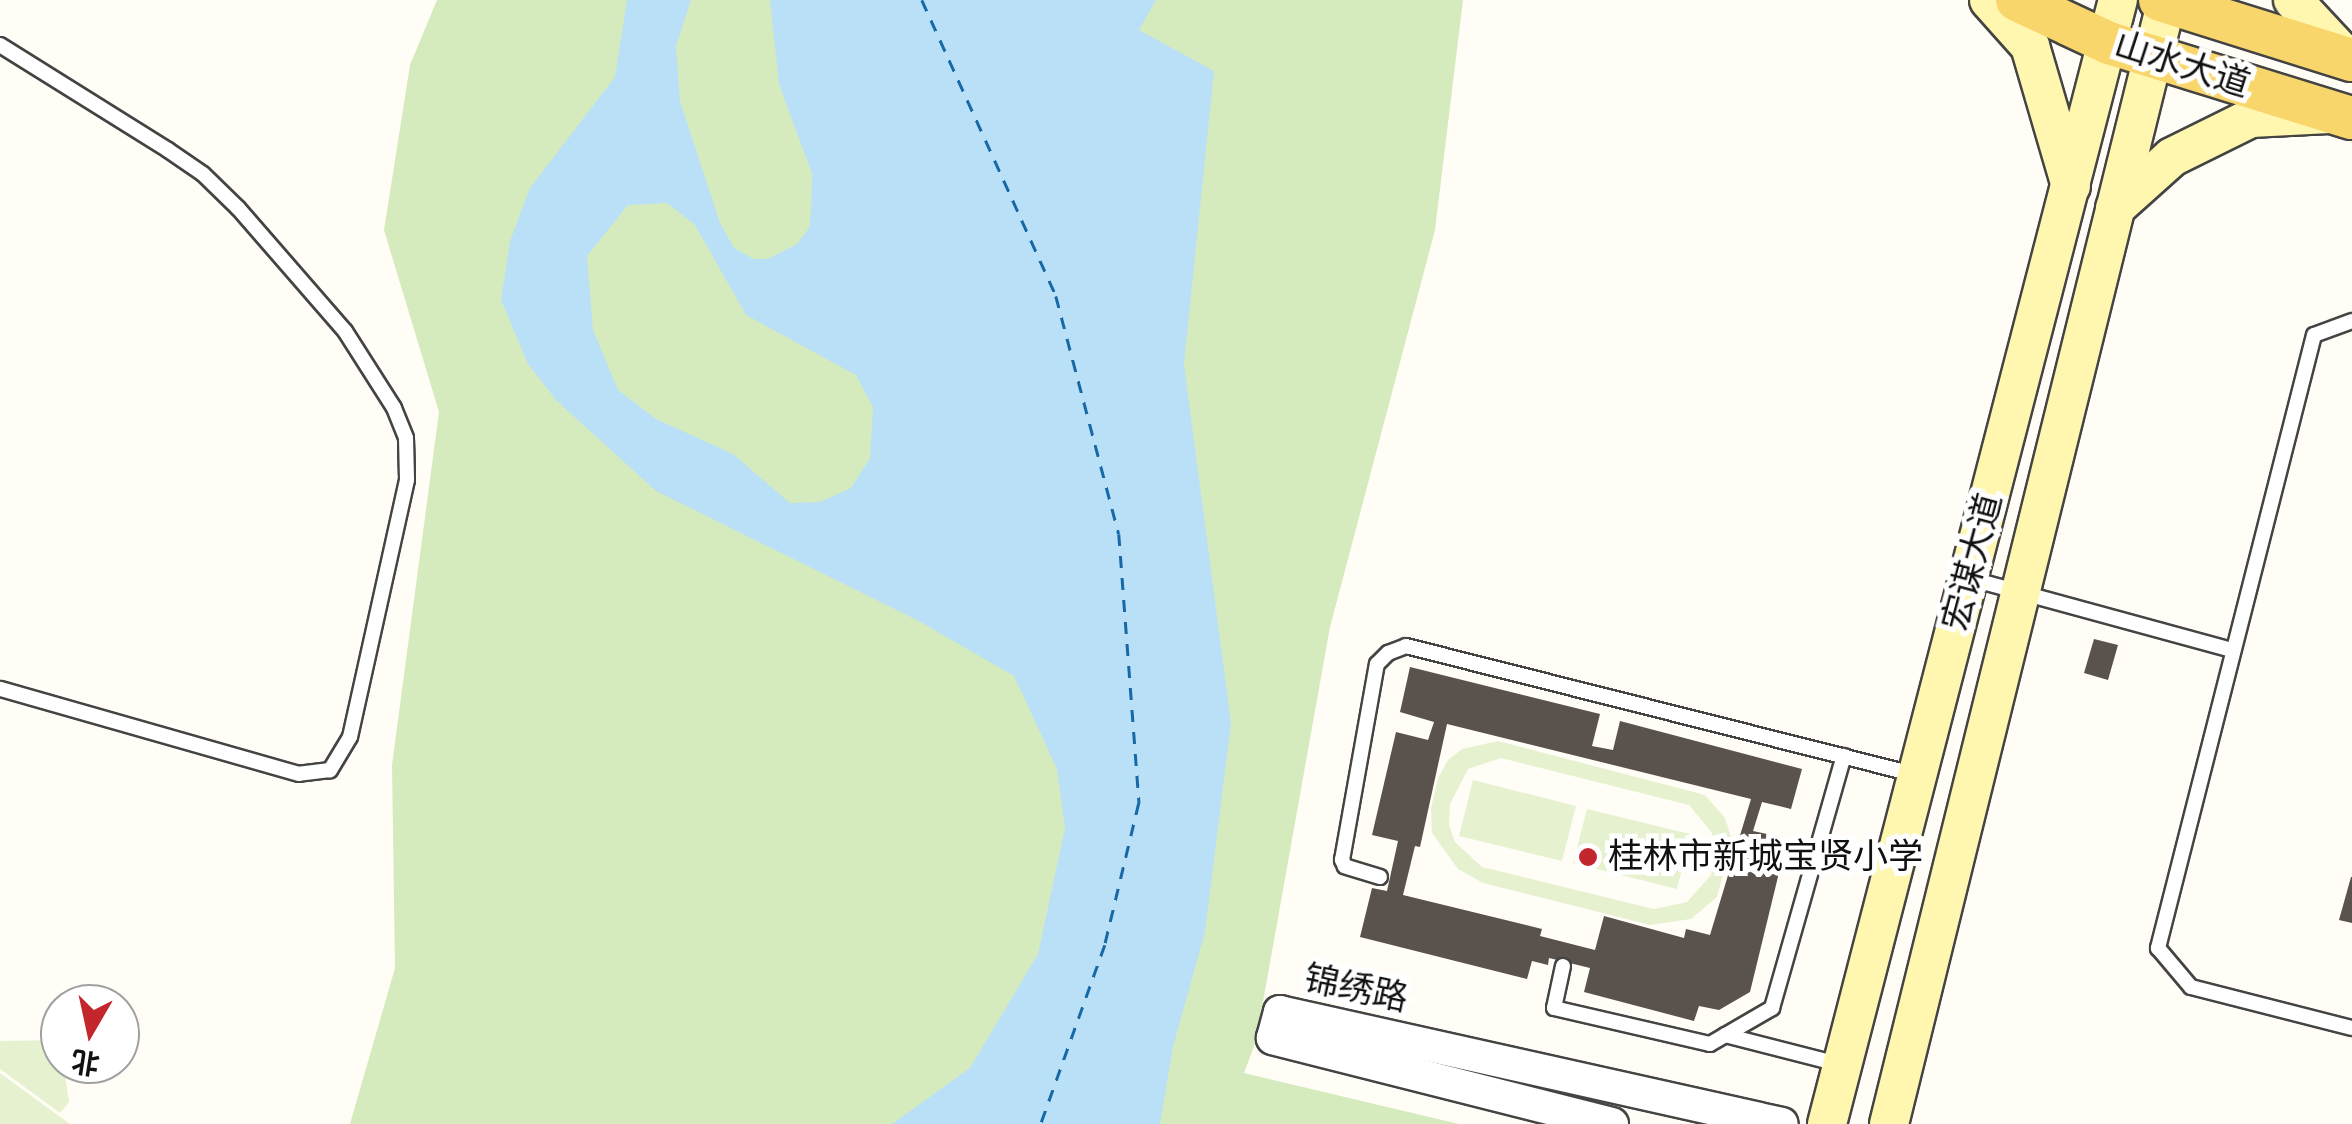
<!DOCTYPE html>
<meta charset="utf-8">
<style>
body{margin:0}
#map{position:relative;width:2352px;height:1124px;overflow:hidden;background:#fffdf5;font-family:"Roboto Serif","Noto Sans SC",serif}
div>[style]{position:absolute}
.green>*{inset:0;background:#d5ebbd}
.pitch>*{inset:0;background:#e6f2cf}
.water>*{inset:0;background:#b9e0f7}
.ferry>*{height:2.5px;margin-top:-1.25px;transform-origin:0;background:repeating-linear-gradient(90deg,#1768a6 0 12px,transparent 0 22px)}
.building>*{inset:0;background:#5a524d}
.roads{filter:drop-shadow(2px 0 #444) drop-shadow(-2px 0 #444) drop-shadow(0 2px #444) drop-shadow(0 -2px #444)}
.service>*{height:14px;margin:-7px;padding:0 7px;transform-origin:7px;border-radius:7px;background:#fff}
.tertiary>*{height:32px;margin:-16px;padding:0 16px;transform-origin:16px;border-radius:16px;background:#fff}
.secondary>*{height:38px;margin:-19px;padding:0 19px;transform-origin:19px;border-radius:19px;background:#fff6b0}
.primary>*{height:42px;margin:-21px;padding:0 21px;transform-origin:21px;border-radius:21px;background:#f9d66b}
.dots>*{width:28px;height:28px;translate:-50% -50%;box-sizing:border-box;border:5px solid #fff;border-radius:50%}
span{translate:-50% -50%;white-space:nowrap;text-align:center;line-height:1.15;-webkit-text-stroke:10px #fff;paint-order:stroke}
.street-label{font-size:35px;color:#111}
.poi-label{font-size:35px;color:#111}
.left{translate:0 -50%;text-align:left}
.north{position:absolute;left:40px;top:984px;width:100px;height:100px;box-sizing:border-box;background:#fff;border:2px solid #a0a0a0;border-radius:50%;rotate:189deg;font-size:28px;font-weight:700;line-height:40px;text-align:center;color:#111}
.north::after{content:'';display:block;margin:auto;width:35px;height:45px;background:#c4262e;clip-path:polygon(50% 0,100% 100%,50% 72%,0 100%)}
</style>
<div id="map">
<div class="green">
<div style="clip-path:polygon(437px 0,1463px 0,1435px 230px,1330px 627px,1256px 1041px,1244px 1073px,1459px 1124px,350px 1124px,395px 968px,392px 765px,439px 412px,384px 230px,410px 65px)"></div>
</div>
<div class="pitch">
<div style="clip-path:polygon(evenodd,1498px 741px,1705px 795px,1725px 818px,1732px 840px,1717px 897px,1691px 919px,1650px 925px,1483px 883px,1458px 869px,1432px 833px,1431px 808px,1438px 778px,1448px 760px,1462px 749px,1498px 741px,1501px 758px,1689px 805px,1712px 833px,1715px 850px,1711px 875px,1687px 902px,1654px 909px,1482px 867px,1455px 842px,1449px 825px,1450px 804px,1468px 769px,1501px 758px)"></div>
<div style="clip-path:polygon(1473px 780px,1576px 806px,1562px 861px,1459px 836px)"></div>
<div style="clip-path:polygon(1587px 809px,1690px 834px,1677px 889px,1573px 863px)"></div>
<div style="clip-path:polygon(60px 1040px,69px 1102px,60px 1113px,0 1069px,0 1041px)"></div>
<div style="clip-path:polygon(0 1073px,70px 1124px,0 1124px)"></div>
</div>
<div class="water">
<div style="clip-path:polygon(evenodd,627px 0,691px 0,676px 46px,680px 101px,720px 223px,734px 248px,754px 259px,768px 259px,797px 244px,809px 228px,811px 211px,812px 174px,779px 84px,770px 0,1156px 0,1139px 30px,1214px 71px,1184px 364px,1231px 723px,1205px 932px,1173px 1047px,1160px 1124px,892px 1124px,970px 1068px,1038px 954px,1065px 828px,1057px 769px,1014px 676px,917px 620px,656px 491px,557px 401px,528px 364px,501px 300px,510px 241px,530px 188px,615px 77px,627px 0,667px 203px,695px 225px,746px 315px,856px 375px,873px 407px,870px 458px,851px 488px,820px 502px,790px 503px,733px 454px,656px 419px,618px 390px,593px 330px,587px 256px,628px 205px,667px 203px)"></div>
</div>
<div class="ferry">
<div style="left:922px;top:0;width:325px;rotate:65.6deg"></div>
<div style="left:1056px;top:296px;width:246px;rotate:75.2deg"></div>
<div style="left:1119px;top:534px;width:270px;rotate:85.7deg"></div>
<div style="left:1139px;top:803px;width:146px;rotate:103.5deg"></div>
<div style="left:1105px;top:945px;width:190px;rotate:109.7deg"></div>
</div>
<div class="building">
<div style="clip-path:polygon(2094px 639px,2118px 645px,2108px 680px,2084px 673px)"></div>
<div style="clip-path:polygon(evenodd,1410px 667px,1600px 714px,1592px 746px,1613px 750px,1620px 721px,1802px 769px,1791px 809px,1762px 802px,1753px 831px,1767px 834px,1765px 843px,1785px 848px,1750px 992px,1719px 1010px,1699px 1006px,1694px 1021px,1584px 992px,1590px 968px,1549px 958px,1548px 965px,1532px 961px,1527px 979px,1360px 937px,1372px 888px,1387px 891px,1398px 841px,1372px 835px,1396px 732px,1428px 740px,1434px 722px,1400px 712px,1410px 667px,1447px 724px,1751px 799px,1710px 935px,1686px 929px,1684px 938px,1604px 916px,1595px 950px,1540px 936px,1542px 929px,1403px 895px,1415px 846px,1420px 847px,1447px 724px)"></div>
<div style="clip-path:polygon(2351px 877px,2352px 877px,2352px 923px,2339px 920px)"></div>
</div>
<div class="roads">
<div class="service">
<div style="left:0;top:45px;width:198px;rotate:32deg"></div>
<div style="left:168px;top:150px;width:42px;rotate:34.4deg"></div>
<div style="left:203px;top:174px;width:49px;rotate:44.2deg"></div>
<div style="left:238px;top:208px;width:163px;rotate:49deg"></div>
<div style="left:345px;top:331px;width:91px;rotate:57.5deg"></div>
<div style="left:394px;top:408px;width:32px;rotate:68deg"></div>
<div style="left:406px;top:438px;width:42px;rotate:88.6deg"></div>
<div style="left:407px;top:480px;width:263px;rotate:102.5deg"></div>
<div style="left:350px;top:737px;width:39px;rotate:121deg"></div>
<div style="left:330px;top:770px;width:31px;rotate:173deg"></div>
<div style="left:299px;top:774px;width:311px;rotate:-164.1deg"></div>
<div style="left:2352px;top:321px;width:40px;rotate:159.8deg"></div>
<div style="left:2314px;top:335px;width:633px;rotate:104.28deg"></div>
<div style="left:2158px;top:948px;width:51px;rotate:49.8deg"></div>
<div style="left:2191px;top:987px;width:166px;rotate:14.3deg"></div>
<div style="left:1972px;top:579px;width:270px;rotate:15.3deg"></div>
<div style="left:1380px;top:877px;width:37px;rotate:-163deg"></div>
<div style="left:1345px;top:866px;width:7px;rotate:-117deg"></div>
<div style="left:1342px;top:860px;width:199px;rotate:-79.9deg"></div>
<div style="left:1377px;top:664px;width:16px;rotate:-45deg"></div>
<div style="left:1388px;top:653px;width:19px;rotate:-21deg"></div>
<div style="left:1406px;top:646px;width:527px;rotate:14.17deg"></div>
<div style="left:1563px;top:966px;width:43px;rotate:102.1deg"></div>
<div style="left:1554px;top:1008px;width:160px;rotate:13deg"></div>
<div style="left:1710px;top:1044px;width:72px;rotate:-30.1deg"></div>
<div style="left:1772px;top:1008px;width:262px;rotate:-74.1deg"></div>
<div style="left:1725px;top:1035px;width:121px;rotate:14.4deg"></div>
</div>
<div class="tertiary">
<div style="left:1612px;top:1124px;width:350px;rotate:-165.8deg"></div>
<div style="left:1273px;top:1038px;width:27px;rotate:-75deg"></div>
<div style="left:1280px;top:1012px;width:514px;rotate:12.58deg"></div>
</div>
<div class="secondary">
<div style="left:1989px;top:0;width:62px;rotate:48.3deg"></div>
<div style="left:2030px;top:46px;width:146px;rotate:73.7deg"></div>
<div style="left:2293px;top:0;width:81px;rotate:47deg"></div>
<div style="left:2115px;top:208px;width:76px;rotate:-41.8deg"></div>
<div style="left:2172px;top:157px;width:88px;rotate:-26.3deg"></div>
<div style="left:2251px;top:118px;width:78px;rotate:-2.9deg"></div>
<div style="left:1827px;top:1124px;width:1161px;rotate:-75.49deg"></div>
<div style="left:1889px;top:1124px;width:1158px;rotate:-76.11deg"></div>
</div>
<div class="primary">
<div style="left:2017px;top:0;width:102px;rotate:25.1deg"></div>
<div style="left:2109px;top:43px;width:254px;rotate:17.2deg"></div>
<div style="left:2160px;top:0;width:201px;rotate:17.4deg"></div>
</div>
</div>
<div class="dots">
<div style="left:1588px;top:857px;background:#c4262e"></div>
</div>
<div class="street-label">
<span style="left:2182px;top:65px;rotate:18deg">山水大道</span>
<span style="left:1973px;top:562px;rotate:-75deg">宏谋大道</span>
<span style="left:1356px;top:989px;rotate:12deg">锦绣路</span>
</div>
<div class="poi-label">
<span class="left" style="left:1608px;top:857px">桂林市新城宝贤小学</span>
</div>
<div class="north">北</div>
</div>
